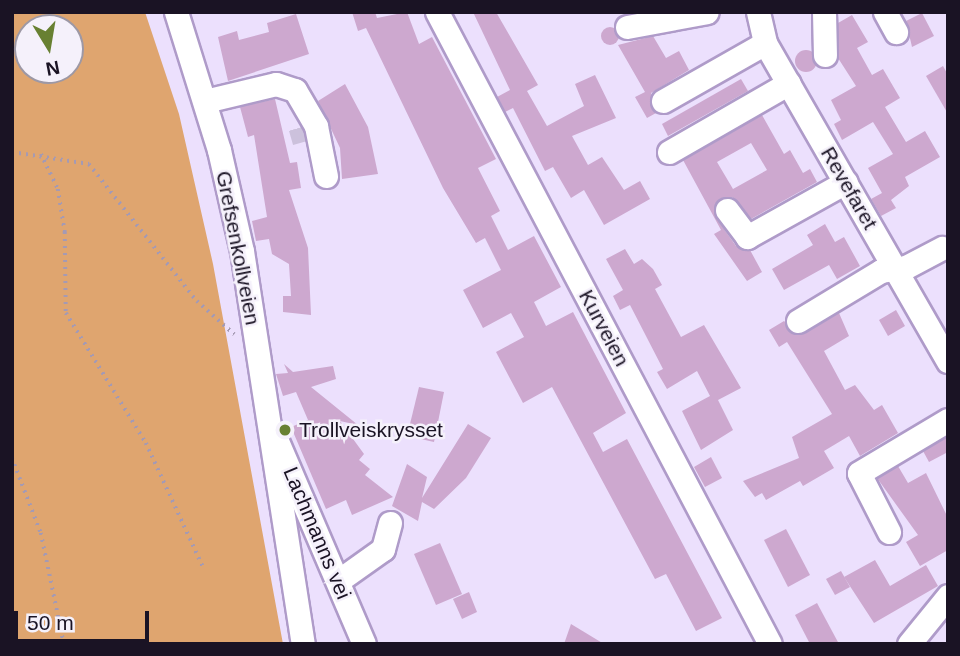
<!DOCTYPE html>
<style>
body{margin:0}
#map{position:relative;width:960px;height:656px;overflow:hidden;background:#ece0fd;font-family:Arial,sans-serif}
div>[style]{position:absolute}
.green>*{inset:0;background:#dfa56f}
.building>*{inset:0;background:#cda8cf}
.round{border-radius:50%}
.minor-tunnel>*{height:23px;margin-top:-11.5px;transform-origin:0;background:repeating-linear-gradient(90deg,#ccc1dc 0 23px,transparent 0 34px)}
.path>*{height:3.5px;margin-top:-1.75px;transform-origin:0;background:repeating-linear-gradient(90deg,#a59ab3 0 2px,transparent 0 7px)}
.roads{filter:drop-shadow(2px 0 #af9bc9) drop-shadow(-2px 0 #af9bc9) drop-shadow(0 2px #af9bc9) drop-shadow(0 -2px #af9bc9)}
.minor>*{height:23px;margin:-11.5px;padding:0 11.5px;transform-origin:11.5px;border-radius:11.5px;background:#fff}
.dots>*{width:19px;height:19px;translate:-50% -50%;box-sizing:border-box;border:4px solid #f5f1fb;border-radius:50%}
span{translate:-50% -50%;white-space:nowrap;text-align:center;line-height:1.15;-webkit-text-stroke:5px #f5f1fb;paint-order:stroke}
.street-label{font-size:21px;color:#1a1324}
.poi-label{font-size:21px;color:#1a1324}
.left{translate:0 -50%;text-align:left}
.frame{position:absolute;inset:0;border:14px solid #1a1324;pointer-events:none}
.north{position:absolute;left:14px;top:14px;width:70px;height:70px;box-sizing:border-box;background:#f5f1fb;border:2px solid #9d98a5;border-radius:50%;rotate:169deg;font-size:19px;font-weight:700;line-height:28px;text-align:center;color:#1a1324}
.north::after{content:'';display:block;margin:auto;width:24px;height:32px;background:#688032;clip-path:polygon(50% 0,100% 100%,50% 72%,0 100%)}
.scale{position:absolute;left:14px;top:611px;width:135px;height:32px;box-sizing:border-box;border:4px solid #1a1324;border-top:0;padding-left:9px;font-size:21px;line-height:24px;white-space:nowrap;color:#1a1324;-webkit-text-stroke:5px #f5f1fb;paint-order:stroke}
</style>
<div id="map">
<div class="green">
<div style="clip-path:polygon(evenodd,12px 12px,145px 12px,179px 114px,213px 264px,283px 644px,12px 644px,12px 12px,28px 28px,70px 28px,70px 70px,28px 70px,28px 28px)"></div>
</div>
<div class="building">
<div style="clip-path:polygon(352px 12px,375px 12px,377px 18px,407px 12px,419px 44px,432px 37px,496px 159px,478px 168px,500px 211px,491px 216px,508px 250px,534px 236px,561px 287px,534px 302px,546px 326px,573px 312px,626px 413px,593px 433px,603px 452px,627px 439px,722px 618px,696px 631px,666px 574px,655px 579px,552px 387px,523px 403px,496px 352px,524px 337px,511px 313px,483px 328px,463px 290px,501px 270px,485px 238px,476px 243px,443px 188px,366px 28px,358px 31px)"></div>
<div style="clip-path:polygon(473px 12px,496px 12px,538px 85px,527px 91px,547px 126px,584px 106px,575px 84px,595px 75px,616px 118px,572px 136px,588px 165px,602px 157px,624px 190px,640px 181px,650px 199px,604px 225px,584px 190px,571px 198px,553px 167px,545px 171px,513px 108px,505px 112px,497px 97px,510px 90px)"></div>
<div style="clip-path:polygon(922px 13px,934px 36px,912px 47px,906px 21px)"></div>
<div style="clip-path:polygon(296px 14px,309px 54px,228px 81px,218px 37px,237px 31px,239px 40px,269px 32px,267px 23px)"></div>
<div style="clip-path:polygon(852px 15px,868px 42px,857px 48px,872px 75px,883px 69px,900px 98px,885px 107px,906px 142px,925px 131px,940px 157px,905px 177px,909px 186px,891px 200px,896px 208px,881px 216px,871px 199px,882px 193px,868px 168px,893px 154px,873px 122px,842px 140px,834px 124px,841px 120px,831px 100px,856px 86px,838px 58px,838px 23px)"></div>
<div class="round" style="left:601px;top:27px;width:18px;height:18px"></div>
<div style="clip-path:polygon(653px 36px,666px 58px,679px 51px,689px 70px,651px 93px,656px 113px,647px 118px,635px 97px,645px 92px,618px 45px)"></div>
<div class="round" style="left:795px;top:50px;width:22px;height:22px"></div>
<div style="clip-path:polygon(943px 66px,948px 75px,948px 114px,926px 76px)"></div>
<div style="clip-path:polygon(741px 79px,748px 91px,668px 136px,662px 124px)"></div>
<div style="clip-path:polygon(345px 84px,368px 127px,378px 174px,342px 179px,340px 148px,318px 101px)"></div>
<div style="clip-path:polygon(275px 99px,290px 163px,297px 162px,301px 188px,289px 190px,308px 248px,311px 315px,283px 312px,283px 296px,291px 296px,289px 264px,272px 254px,269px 239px,256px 241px,252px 221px,267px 217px,254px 135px,248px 137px,240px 107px)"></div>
<div style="clip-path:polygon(evenodd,762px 115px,784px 154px,790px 150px,803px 173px,810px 169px,817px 182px,751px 219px,732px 197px,715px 204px,716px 218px,736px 246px,750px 250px,762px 272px,747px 281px,714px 234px,721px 230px,683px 160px,762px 115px,751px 143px,767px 170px,733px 189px,717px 162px,751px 143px)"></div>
<div style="clip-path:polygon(825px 224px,835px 242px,844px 237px,860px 266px,837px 279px,829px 265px,784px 290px,772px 269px,813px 245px,807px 235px)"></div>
<div style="clip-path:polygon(625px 249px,634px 264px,642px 259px,653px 269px,662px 285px,655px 289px,681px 337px,704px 325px,741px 388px,718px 400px,733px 430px,701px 450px,682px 411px,710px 396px,697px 371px,667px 389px,657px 372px,663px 369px,630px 305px,620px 310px,613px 296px,623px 290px,606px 259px)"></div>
<div style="clip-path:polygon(896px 310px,905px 326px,888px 336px,879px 320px)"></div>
<div style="clip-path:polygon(839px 313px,849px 336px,824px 351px,845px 390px,855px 385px,874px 410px,882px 405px,898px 433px,860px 456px,849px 436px,824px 451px,834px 468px,803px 486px,800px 481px,766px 500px,762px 493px,755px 497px,743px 481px,799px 458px,792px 437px,832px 414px,787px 342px,779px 347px,769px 330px,784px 321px,799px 335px)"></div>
<div style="clip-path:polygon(284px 364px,293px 372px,333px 366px,336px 379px,311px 387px,358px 425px,340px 421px,364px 454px,359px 460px,370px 469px,365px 475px,393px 497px,352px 515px,346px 500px,326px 509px,291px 427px,308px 420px,296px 392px,283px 396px,276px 374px,288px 373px)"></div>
<div style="clip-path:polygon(419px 387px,444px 392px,434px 442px,412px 437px,409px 428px)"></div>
<div style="clip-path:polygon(468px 424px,491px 438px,466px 478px,434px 509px,422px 502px,418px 521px,392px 506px,407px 464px,427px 477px,422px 498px)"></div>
<div style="clip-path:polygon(948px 436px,948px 452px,929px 462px,923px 451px)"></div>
<div style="clip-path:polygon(711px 457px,722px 478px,705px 487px,694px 467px)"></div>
<div style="clip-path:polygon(898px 466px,908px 483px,926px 473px,948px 518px,948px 550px,920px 566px,906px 542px,918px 535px,877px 478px)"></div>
<div style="clip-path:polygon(786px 529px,810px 575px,788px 587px,764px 540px)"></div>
<div style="clip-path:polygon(440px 543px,462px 594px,436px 605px,414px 554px)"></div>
<div style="clip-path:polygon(875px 560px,890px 586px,926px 565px,938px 586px,874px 623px,844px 577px)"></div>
<div style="clip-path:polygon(841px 571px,850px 587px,835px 595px,826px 579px)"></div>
<div style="clip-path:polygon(469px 592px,477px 612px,462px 619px,453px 599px)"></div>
<div style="clip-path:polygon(817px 603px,839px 644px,810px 644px,795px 615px)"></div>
<div style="clip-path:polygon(571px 624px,604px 644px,564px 644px)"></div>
</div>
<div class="minor-tunnel">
<div style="left:300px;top:127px;width:15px;rotate:74deg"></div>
</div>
<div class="path">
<div style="left:12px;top:152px;width:78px;rotate:8.9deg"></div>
<div style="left:89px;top:164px;width:174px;rotate:51.8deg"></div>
<div style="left:197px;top:301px;width:50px;rotate:41.7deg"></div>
<div style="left:41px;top:154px;width:39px;rotate:64deg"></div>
<div style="left:58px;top:189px;width:44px;rotate:80.8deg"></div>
<div style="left:65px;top:232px;width:81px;rotate:89.3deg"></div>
<div style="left:66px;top:313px;width:153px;rotate:58.4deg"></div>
<div style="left:146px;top:443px;width:139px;rotate:65.3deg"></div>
<div style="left:12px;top:458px;width:80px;rotate:68.9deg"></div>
<div style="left:41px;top:533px;width:113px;rotate:78.3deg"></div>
</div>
<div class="roads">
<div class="minor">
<div style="left:176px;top:12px;width:145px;rotate:72.7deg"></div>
<div style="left:219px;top:150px;width:104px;rotate:77.2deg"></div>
<div style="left:242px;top:251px;width:398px;rotate:81.2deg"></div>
<div style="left:437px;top:12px;width:714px;rotate:62.22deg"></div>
<div style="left:758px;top:12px;width:32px;rotate:77deg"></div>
<div style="left:765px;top:43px;width:367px;rotate:60.1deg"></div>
<div style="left:824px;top:12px;width:43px;rotate:88.7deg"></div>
<div style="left:885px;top:12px;width:23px;rotate:61deg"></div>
<div style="left:627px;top:27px;width:81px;rotate:-10.6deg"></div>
<div style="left:205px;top:101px;width:73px;rotate:-13.5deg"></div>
<div style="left:276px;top:84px;width:20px;rotate:18deg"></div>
<div style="left:295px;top:90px;width:42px;rotate:59.7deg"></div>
<div style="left:316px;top:126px;width:51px;rotate:78.7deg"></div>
<div style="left:663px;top:101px;width:117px;rotate:-29.6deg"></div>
<div style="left:669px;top:152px;width:138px;rotate:-29.9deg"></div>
<div style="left:727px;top:210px;width:34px;rotate:53deg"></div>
<div style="left:747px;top:237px;width:113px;rotate:-29.1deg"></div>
<div style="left:798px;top:321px;width:97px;rotate:-31.1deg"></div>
<div style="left:881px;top:271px;width:25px;rotate:-9deg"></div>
<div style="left:906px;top:267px;width:41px;rotate:-27.8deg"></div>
<div style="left:277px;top:441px;width:221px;rotate:66.8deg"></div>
<div style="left:889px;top:532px;width:66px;rotate:-117deg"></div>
<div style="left:859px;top:473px;width:104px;rotate:-30.8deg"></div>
<div style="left:338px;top:581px;width:55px;rotate:-35.4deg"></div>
<div style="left:383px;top:549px;width:27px;rotate:-75deg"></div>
<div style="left:909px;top:644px;width:62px;rotate:-50.9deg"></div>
</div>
</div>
<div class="dots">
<div style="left:285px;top:430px;background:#688032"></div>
</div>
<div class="street-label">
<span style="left:849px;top:188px;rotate:60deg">Revefaret</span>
<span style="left:238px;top:248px;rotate:79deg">Grefsenkollveien</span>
<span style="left:604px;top:328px;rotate:62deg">Kurveien</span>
<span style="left:317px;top:533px;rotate:67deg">Lachmanns vei</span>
</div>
<div class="poi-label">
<span class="left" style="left:299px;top:430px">Trollveiskrysset</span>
</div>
<div class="frame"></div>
<div class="north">N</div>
<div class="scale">50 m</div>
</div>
